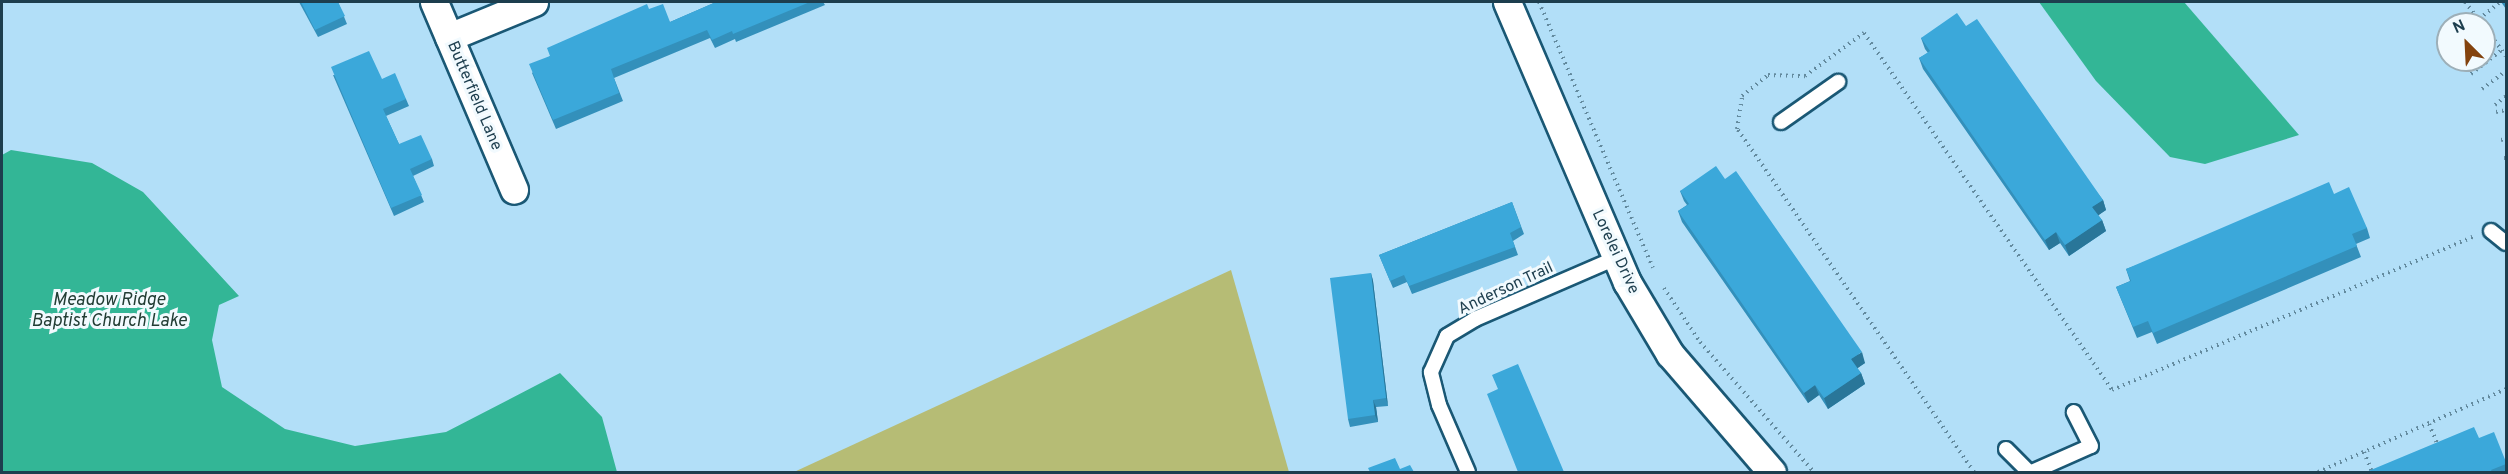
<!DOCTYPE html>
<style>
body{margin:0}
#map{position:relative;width:2508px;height:474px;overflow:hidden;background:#b2dff8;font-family:Overpass,sans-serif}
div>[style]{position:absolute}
.green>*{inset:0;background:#b6bc75}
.water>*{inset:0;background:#33b696}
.path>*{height:4px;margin-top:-2px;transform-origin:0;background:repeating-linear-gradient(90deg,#638a9e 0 1.5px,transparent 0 6px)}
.roads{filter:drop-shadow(2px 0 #1a5875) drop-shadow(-2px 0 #1a5875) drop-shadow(0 2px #1a5875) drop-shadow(0 -2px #1a5875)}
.service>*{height:14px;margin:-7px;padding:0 7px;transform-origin:7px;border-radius:7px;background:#fff}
.minor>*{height:27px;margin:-13.5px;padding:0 13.5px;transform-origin:13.5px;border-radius:13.5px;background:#fff}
.wall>*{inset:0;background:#3390bb}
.shaded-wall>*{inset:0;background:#297699}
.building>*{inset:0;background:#3ba8da}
span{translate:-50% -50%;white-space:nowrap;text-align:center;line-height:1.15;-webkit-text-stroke:6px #f2fafe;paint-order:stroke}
.street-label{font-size:16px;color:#1d3e4e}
.water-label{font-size:18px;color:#223d34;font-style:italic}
.frame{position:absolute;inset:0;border:3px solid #1d3e4e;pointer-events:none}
.north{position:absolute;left:2436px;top:12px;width:60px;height:60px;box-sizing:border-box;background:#f2fafe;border:2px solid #9dafb8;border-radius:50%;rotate:336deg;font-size:16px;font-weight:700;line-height:24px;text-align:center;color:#1d3e4e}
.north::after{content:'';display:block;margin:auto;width:21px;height:27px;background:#83420e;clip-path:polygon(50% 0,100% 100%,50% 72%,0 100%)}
</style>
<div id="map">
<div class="green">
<div style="clip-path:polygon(1231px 270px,1289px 472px,794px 472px)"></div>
</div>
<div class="water">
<div style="clip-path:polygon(2039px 2px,2184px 2px,2299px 135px,2205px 164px,2170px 157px,2096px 81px)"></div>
<div style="clip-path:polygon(11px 150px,92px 163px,143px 192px,239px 296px,219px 305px,212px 340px,222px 387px,285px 429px,355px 446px,446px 432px,560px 373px,602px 417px,617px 472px,2px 472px,2px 155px)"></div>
</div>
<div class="path">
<div style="left:1539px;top:2px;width:289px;rotate:66.8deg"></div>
<div style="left:2465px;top:2px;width:28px;rotate:52deg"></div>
<div style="left:2479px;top:19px;width:26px;rotate:-39deg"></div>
<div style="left:2484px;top:26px;width:37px;rotate:54deg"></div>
<div style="left:2471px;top:74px;width:39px;rotate:-38deg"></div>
<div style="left:2482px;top:89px;width:30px;rotate:-37deg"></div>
<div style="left:2495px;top:105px;width:14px;rotate:-39deg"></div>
<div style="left:2496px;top:112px;width:10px;rotate:-11deg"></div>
<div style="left:2501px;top:140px;width:5px;rotate:-11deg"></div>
<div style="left:2504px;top:158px;width:2px"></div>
<div style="left:1664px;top:288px;width:65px;rotate:56.3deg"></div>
<div style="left:1700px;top:342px;width:173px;rotate:48.8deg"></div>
<div style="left:2429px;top:424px;width:23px;rotate:67deg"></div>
<div style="left:2364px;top:452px;width:22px;rotate:68deg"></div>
<div style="left:1974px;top:472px;width:417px;rotate:-124.6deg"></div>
<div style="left:1737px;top:129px;width:33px;rotate:-81deg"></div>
<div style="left:1742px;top:96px;width:33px;rotate:-39deg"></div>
<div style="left:1768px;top:75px;width:37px;rotate:2deg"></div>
<div style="left:1805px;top:76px;width:73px;rotate:-36.1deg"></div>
<div style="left:1864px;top:33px;width:435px;rotate:55.2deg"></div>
<div style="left:2112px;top:390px;width:392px;rotate:-23deg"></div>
<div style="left:2318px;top:472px;width:206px;rotate:-23.8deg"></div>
</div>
<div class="roads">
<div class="service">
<div style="left:1781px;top:122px;width:70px;rotate:-35.1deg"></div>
<div style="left:2491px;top:231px;width:19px;rotate:39deg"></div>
<div style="left:2006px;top:449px;width:33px;rotate:45deg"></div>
<div style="left:1468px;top:472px;width:73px;rotate:-113.4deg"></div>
<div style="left:1439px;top:405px;width:34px;rotate:-104deg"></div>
<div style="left:1431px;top:372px;width:39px;rotate:-66deg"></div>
<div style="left:1447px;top:336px;width:33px;rotate:-31deg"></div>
<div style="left:1475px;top:319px;width:154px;rotate:-23.4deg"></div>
<div style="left:2032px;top:472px;width:64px;rotate:-23.8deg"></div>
<div style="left:2091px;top:446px;width:38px;rotate:-117deg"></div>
</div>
<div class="minor">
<div style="left:434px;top:2px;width:204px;rotate:66.9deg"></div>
<div style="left:1507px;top:2px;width:305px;rotate:66.8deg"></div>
<div style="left:1627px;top:282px;width:84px;rotate:59.2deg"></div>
<div style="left:1670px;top:354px;width:156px;rotate:49.2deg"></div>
<div style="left:449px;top:37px;width:92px;rotate:-22.4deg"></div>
</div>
</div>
<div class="wall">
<div style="clip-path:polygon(299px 2px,338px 2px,347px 24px,318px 37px)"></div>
<div style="clip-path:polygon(716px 2px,823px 2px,825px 5px,736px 42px,735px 39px,715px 48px,710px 38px,614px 78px,623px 101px,556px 129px,532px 73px,550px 56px,649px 9px,670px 22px)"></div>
<div style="clip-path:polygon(2501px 2px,2506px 2px,2506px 9px)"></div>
<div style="clip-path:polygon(1966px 26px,2103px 200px,2106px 210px,2098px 215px,2102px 220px,2106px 231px,2069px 256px,2060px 243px,2049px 250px,1923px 69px,1919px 58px,1928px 53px,1925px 49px,1921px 38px)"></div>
<div style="clip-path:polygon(333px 75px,382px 79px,406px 99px,409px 106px,386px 116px,399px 144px,432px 159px,434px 166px,413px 176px,424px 202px,394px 216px)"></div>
<div style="clip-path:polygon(1725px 179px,1865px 363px,1857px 368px,1861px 373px,1865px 384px,1828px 409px,1819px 395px,1808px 403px,1682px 222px,1678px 211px,1687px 205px,1684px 201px,1680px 191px)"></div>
<div style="clip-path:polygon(2334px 194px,2367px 228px,2370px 238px,2356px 244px,2361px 257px,2157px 344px,2152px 332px,2137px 338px,2116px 287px,2130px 281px,2126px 269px)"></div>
<div style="clip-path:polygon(1512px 202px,1524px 234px,1513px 241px,1518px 255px,1412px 294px,1407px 282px,1393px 288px,1379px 255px)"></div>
<div style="clip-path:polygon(1371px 273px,1373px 281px,1388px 406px,1376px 407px,1378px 422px,1350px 427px,1348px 419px)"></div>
<div style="clip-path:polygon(2479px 438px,2506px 462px,2506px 472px,2366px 472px)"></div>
</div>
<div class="shaded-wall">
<div style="clip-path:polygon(2103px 200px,2106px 210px,2096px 217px,2092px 207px)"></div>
<div style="clip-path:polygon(2102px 220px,2106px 231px,2069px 256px,2065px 245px)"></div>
<div style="clip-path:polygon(2056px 232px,2060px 243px,2049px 250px,2045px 240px)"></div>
<div style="clip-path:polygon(1371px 273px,1373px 281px,1388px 406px,1386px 398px)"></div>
<div style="clip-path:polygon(1862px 352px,1865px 363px,1855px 370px,1851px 359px)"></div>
<div style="clip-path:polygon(1861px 373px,1865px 384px,1828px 409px,1824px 398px)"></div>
<div style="clip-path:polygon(1815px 385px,1819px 395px,1808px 403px,1804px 393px)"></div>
<div style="clip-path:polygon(1373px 400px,1376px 407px,1378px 422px,1375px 415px)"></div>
</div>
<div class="building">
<div style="clip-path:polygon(301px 2px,338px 2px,345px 16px,315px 30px)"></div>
<div style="clip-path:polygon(716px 2px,810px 2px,733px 34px,732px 31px,712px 40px,707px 30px,611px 69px,619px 93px,553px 120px,529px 64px,550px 56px,547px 48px,647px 4px,649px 9px,663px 4px,670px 22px)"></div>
<div style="clip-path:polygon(1957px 13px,1966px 26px,1977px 19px,2103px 200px,2092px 207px,2102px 220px,2065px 245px,2056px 232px,2045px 240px,1919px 58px,1930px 51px,1921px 38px)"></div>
<div style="clip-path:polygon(369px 51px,382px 79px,395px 73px,406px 99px,383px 109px,399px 144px,421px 135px,432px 159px,410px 169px,422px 195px,391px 208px,331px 67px)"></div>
<div style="clip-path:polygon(1716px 166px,1725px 179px,1736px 171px,1862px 352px,1851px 359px,1861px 373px,1824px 398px,1815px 385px,1804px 393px,1678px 211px,1689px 204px,1680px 191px)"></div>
<div style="clip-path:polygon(2329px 182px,2334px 194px,2349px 187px,2367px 228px,2352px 234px,2357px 246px,2153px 333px,2148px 321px,2133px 327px,2116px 287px,2131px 281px,2126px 269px)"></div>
<div style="clip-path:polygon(1512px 202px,1521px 227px,1510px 233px,1515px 247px,1409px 286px,1404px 275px,1390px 281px,1379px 255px)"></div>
<div style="clip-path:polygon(1371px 273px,1386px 398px,1373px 400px,1375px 415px,1348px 419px,1330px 278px)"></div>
<div style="clip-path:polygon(1518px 364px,1564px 472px,1518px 472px,1487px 394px,1498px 389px,1492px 375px)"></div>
<div style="clip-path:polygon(2474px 427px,2479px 438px,2494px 432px,2506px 462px,2506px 464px,2491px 470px,2492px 472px,2366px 472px)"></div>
<div style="clip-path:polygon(1395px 458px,1400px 469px,1410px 465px,1414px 472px,1370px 472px,1368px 468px)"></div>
</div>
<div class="street-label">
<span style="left:474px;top:96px;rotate:67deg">Butterfield Lane</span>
<span style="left:1615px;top:252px;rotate:65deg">Lorelei Drive</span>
<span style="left:1506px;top:289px;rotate:-25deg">Anderson Trail</span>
</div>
<div class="water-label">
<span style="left:109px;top:312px">Meadow Ridge<br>Baptist Church Lake</span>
</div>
<div class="frame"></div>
<div class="north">N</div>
</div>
